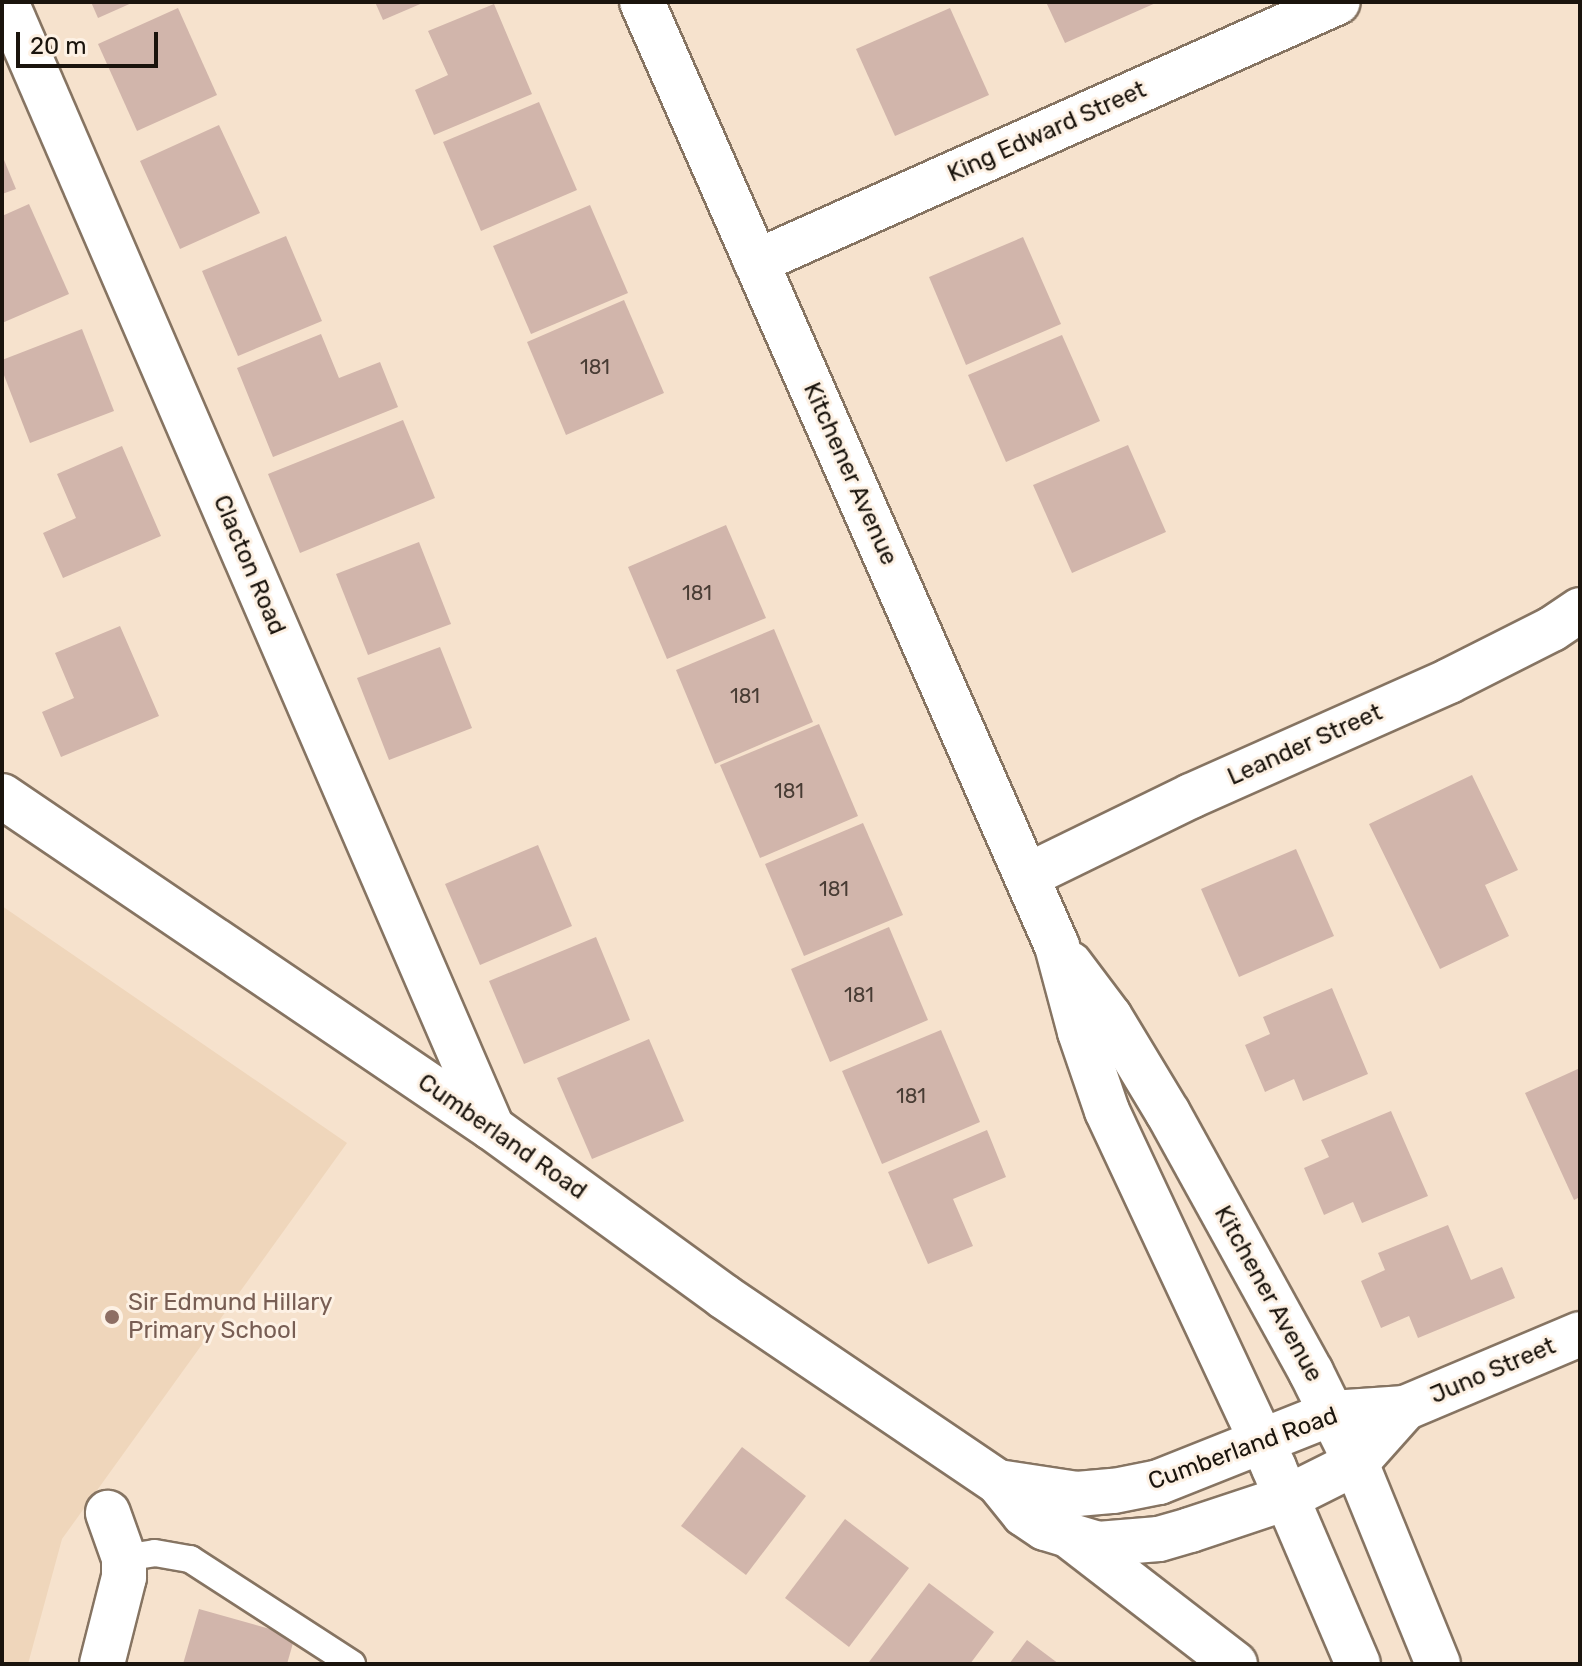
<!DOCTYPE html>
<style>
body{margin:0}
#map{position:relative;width:1582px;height:1666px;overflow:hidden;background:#f6e2cd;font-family:Rubik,sans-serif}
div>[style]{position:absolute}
.built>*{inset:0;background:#efd6bb}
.building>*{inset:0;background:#d1b5ab}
.roads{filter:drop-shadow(2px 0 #867462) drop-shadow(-2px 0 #867462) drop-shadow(0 2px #867462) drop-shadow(0 -2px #867462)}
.lane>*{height:26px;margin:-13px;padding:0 13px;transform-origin:13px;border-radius:13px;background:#fff}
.street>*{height:44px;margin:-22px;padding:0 22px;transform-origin:22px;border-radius:22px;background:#fff}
.secondary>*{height:44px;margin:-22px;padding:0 22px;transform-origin:22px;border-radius:22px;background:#fff}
.dots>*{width:22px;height:22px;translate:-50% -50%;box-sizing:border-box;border:4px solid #fdf1e4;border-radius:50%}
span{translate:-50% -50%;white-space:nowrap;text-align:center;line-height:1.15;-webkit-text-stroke:6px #fdf1e4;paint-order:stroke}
.number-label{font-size:20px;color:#483c34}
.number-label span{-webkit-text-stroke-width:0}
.street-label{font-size:24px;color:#1a140d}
.education-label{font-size:24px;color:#785e54}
.left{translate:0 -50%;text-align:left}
.frame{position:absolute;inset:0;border:4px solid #1a140d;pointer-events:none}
.scale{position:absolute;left:16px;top:32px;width:142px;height:36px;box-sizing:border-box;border:4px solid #1a140d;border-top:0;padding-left:10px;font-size:24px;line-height:28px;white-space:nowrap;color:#1a140d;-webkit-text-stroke:6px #fdf1e4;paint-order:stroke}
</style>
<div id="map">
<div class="built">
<div style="clip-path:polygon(2px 906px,347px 1143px,62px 1539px,28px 1664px,2px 1664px)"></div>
</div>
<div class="building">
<div style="clip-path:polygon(91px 2px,134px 2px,98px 18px)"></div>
<div style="clip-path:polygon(375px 2px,425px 2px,383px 20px)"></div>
<div style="clip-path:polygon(1046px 2px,1158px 2px,1065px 43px)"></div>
<div style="clip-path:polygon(494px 4px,532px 94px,434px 135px,415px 90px,448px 75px,428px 31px)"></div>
<div style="clip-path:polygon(178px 8px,217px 95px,137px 131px,98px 44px)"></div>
<div style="clip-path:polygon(950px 8px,989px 95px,895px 136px,856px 49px)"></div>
<div style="clip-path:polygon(539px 102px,577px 190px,481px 231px,443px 142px)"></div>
<div style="clip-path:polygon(219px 125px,260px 213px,180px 249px,140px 161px)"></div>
<div style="clip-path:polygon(2px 155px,16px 189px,2px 194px)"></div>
<div style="clip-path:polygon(29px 204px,69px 294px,2px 323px,2px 216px)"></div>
<div style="clip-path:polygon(590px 205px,628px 293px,531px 334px,493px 246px)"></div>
<div style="clip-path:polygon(286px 236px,322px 321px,238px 356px,202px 271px)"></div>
<div style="clip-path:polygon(1023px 237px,1061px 324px,966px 365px,929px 277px)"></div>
<div style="clip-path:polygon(624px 300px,664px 393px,566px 435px,527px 342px)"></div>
<div style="clip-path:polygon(82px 329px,114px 411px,30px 443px,2px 370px,2px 360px)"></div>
<div style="clip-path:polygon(321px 334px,339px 378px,380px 362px,398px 407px,273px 457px,237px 368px)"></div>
<div style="clip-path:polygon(1062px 335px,1100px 421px,1006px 462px,968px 375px)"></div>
<div style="clip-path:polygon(403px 420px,435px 498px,300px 553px,268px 474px)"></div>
<div style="clip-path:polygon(1128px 445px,1166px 532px,1072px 573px,1033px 485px)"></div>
<div style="clip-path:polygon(122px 446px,161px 536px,63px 578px,43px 533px,76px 518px,57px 474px)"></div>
<div style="clip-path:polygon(726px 525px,766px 618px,667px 659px,628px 567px)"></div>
<div style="clip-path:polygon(419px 542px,451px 624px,368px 655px,336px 574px)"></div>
<div style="clip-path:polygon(120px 626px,159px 716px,61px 757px,42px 712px,74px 698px,55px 653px)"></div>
<div style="clip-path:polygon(774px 629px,813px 722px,715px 764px,676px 670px)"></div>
<div style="clip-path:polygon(440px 647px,472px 728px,389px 760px,357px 678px)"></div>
<div style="clip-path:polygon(819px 724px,858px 816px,760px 858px,720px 765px)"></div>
<div style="clip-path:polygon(1472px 775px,1518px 870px,1485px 885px,1509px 936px,1440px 969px,1369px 824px)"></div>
<div style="clip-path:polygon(863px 823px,903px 915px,804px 956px,765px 864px)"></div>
<div style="clip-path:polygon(538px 845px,572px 926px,480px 965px,445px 884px)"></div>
<div style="clip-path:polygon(1296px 849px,1334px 936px,1239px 977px,1201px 889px)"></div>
<div style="clip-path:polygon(889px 927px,928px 1020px,830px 1062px,791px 969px)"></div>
<div style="clip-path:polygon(596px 937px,630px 1020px,524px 1064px,489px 981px)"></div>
<div style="clip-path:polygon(1332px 988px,1368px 1074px,1303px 1101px,1294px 1079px,1265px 1092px,1245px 1045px,1270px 1034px,1263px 1017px)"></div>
<div style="clip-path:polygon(941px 1030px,980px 1122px,882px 1164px,842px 1071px)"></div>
<div style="clip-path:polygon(649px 1039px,684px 1121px,592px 1159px,557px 1078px)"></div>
<div style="clip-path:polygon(1580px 1068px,1580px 1197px,1574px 1200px,1525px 1093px)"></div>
<div style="clip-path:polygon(1391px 1111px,1428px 1196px,1362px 1223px,1353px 1202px,1324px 1215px,1304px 1168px,1329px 1157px,1321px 1140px)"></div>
<div style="clip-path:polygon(987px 1130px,1006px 1177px,953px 1199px,973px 1246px,928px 1264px,888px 1172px)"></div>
<div style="clip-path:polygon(1448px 1225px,1471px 1280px,1502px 1267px,1515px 1298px,1418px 1338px,1409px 1316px,1381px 1328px,1361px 1281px,1385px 1270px,1378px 1253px)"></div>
<div style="clip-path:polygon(742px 1447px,806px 1496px,746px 1575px,681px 1526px)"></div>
<div style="clip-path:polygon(845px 1519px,909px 1568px,849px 1647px,785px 1598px)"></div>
<div style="clip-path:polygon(929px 1583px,994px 1632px,970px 1664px,872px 1664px,869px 1662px)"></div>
<div style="clip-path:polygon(199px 1609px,295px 1636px,287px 1664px,183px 1664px)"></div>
<div style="clip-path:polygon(1027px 1640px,1059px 1664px,1009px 1664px)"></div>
</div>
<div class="roads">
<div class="lane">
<div style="left:124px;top:1558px;width:31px;rotate:-9deg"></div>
<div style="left:155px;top:1553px;width:36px;rotate:10deg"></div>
<div style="left:190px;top:1559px;width:193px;rotate:32.9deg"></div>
</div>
<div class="street">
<div style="left:6px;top:2px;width:1226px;rotate:66.65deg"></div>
<div style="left:756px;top:262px;width:637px;rotate:-24.07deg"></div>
<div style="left:1027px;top:876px;width:182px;rotate:-26deg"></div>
<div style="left:1191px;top:796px;width:282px;rotate:-24deg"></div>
<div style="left:1449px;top:681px;width:115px;rotate:-26.8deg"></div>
<div style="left:1552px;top:629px;width:34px;rotate:-34deg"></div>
<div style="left:102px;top:1664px;width:90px;rotate:-75.8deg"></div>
<div style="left:124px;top:1577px;width:19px;rotate:-90deg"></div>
<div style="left:124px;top:1558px;width:48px;rotate:-109.6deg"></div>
</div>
<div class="secondary">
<div style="left:642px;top:2px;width:1031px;rotate:66.27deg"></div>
<div style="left:1057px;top:946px;width:89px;rotate:75deg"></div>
<div style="left:1080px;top:1032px;width:83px;rotate:71.1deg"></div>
<div style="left:1107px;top:1111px;width:394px;rotate:64.9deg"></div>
<div style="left:1274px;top:1468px;width:213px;rotate:66.8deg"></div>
<div style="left:2px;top:796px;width:592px;rotate:34.12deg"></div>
<div style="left:492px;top:1128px;width:286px;rotate:36deg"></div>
<div style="left:723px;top:1296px;width:332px;rotate:34.1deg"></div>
<div style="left:998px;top:1482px;width:41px;rotate:50.9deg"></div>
<div style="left:1024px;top:1514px;width:25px;rotate:34deg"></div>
<div style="left:1045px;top:1528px;width:55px;rotate:16.8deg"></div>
<div style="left:1098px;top:1544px;width:61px;rotate:-4.7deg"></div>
<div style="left:1159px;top:1539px;width:32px;rotate:-16deg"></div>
<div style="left:1190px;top:1530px;width:101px;rotate:-18.4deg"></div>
<div style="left:1286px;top:1498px;width:78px;rotate:-26.6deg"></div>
<div style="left:1356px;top:1463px;width:74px;rotate:-48.3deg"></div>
<div style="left:1070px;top:964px;width:66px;rotate:53deg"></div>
<div style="left:1110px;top:1017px;width:112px;rotate:58.9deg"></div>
<div style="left:1168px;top:1113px;width:296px;rotate:61.1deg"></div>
<div style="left:1311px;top:1372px;width:102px;rotate:63.7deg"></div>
<div style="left:1356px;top:1463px;width:217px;rotate:67.8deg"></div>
<div style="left:998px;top:1482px;width:80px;rotate:8.6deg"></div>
<div style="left:1077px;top:1494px;width:37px;rotate:-5deg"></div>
<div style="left:1114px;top:1491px;width:46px;rotate:-11.3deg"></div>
<div style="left:1159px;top:1482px;width:186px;rotate:-21.7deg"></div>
<div style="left:1332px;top:1413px;width:73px;rotate:-3.9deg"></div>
<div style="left:1405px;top:1408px;width:190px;rotate:-22.9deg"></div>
<div style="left:1072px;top:1538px;width:206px;rotate:37.7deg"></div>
</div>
</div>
<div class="dots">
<div style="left:112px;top:1317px;background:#8d6e63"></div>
</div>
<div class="number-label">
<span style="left:595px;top:367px">181</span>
<span style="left:697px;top:593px">181</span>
<span style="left:745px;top:696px">181</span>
<span style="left:789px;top:791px">181</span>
<span style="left:834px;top:889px">181</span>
<span style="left:859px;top:995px">181</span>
<span style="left:911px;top:1096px">181</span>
</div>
<div class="street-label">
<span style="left:1047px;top:132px;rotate:-24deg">King Edward Street</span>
<span style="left:850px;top:474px;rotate:66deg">Kitchener Avenue</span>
<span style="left:249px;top:565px;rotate:67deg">Clacton Road</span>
<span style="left:1305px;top:745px;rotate:-24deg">Leander Street</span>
<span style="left:502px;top:1137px;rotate:35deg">Cumberland Road</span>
<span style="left:1268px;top:1294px;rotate:61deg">Kitchener Avenue</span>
<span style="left:1493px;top:1371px;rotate:-23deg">Juno Street</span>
<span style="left:1243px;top:1449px;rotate:-20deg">Cumberland Road</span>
</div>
<div class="education-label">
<span class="left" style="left:128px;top:1317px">Sir Edmund Hillary<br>Primary School</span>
</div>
<div class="frame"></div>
<div class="scale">20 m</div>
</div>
